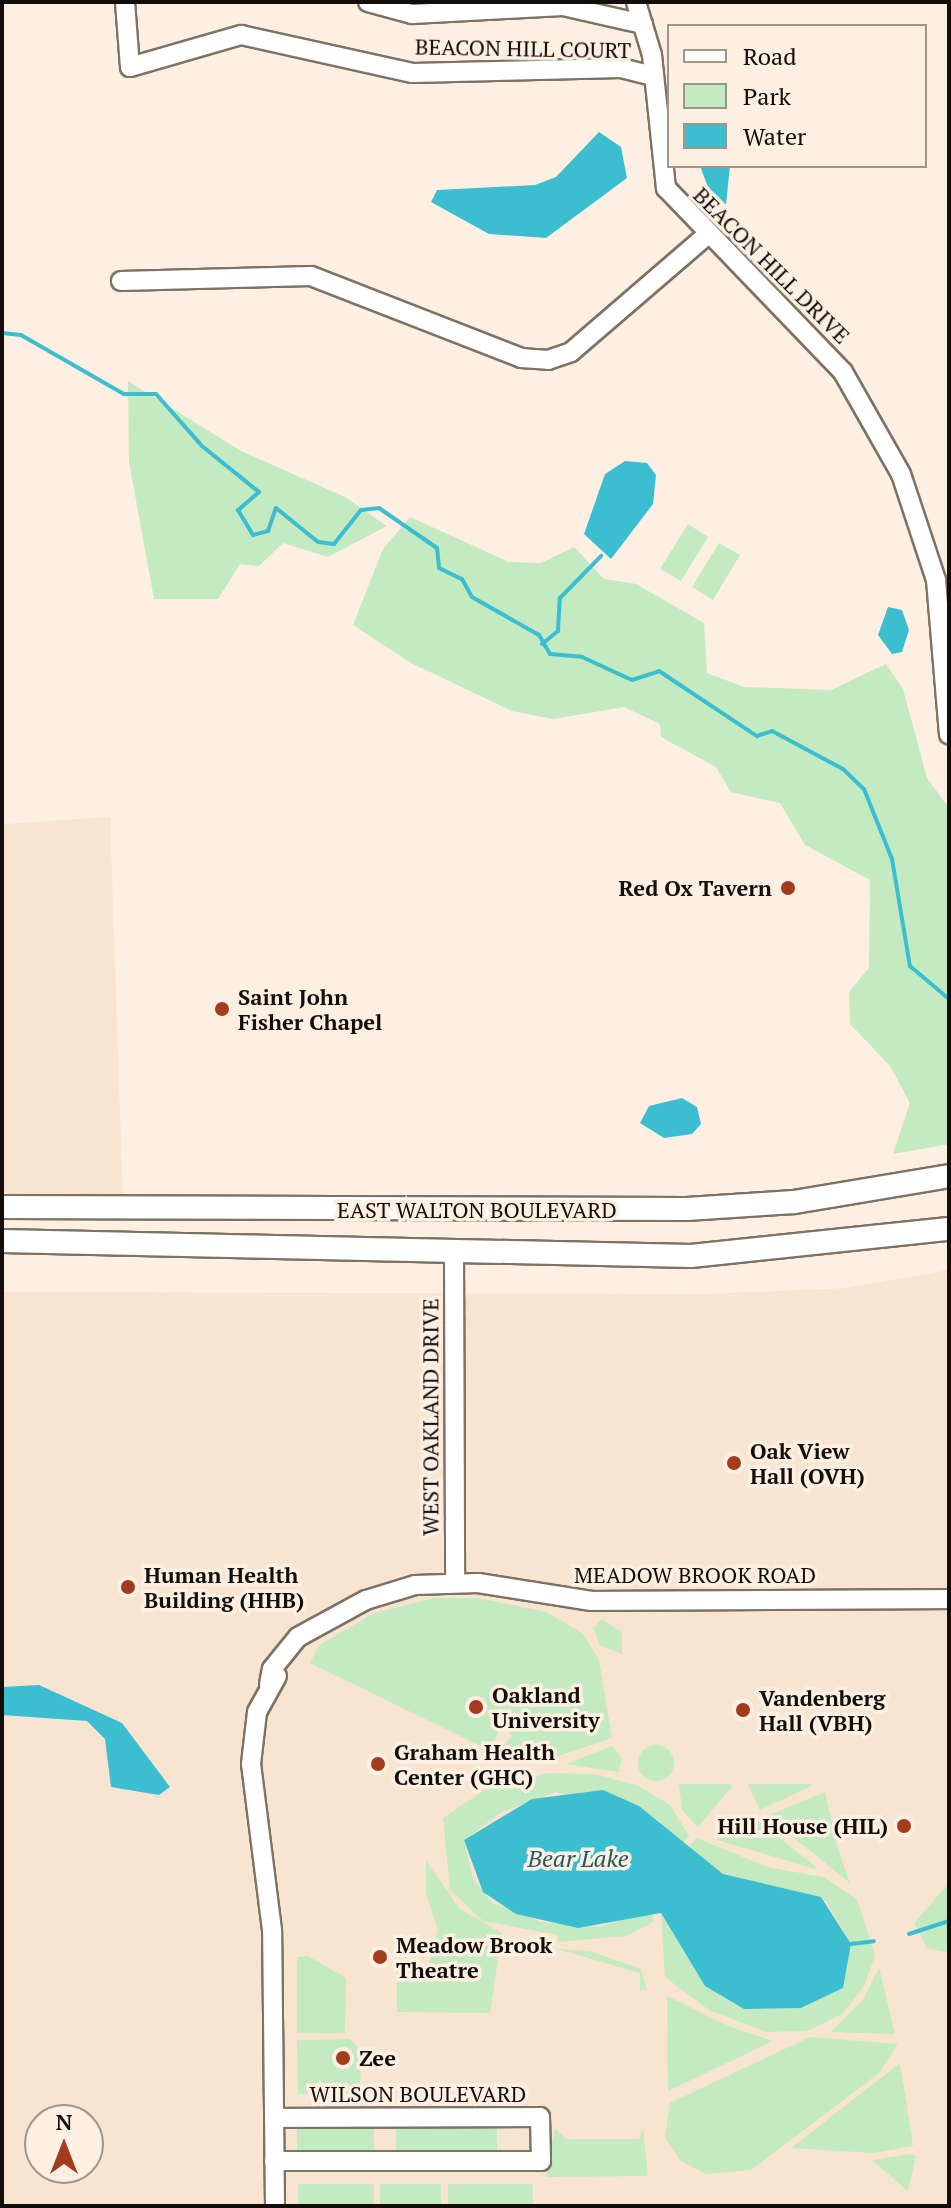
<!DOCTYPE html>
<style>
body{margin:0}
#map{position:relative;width:951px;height:2208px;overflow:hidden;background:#fdefe2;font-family:"PT Serif",serif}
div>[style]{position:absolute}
.built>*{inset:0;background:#f8e5d1}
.green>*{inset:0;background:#c3eac0}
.round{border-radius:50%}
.water>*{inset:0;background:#3cbed1}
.stream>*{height:4px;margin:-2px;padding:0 2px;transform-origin:2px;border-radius:2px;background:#3cbed1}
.roads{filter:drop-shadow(2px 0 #7d7265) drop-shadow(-2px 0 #7d7265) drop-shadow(0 2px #7d7265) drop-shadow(0 -2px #7d7265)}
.minor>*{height:18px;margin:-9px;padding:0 9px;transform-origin:9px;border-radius:9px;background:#fff}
.major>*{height:22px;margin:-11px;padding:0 11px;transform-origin:11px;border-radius:11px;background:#fff}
.dots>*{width:22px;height:22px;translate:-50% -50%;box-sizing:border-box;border:4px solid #fdefe2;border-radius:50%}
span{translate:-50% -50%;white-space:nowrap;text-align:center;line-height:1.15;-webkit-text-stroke:7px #fdefe2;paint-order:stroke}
.street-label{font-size:22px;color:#130e0a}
.poi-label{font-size:22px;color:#130e0a;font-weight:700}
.right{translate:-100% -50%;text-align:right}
.left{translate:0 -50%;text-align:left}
.water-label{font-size:24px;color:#265a63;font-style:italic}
.frame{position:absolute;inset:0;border:4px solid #130e0a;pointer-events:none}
.legend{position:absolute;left:667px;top:24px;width:260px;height:144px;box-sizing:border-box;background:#fdefe2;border:2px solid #9f958c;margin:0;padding:10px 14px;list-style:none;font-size:24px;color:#130e0a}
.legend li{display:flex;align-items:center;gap:16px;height:40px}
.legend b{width:40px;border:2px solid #9f958c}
.north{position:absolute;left:24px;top:2104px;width:80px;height:80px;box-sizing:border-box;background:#fdefe2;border:2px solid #9f958c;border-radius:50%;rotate:0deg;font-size:22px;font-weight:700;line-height:32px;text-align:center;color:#130e0a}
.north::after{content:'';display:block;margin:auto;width:28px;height:36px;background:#a33b1d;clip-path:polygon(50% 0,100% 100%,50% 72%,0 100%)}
</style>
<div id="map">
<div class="built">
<div style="clip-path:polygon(110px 817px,123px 1199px,2px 1194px,2px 824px)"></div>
<div style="clip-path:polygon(evenodd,949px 1270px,949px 2206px,2px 2206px,2px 1292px,707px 1294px,846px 1288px,949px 1270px,40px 2120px,88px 2120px,88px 2168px,40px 2168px,40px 2120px)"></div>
</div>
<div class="green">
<div style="clip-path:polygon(128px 381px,241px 451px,345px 497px,387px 526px,328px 557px,283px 543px,259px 566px,240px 564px,218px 599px,154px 599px,129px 462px)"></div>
<div style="clip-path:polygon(410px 517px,509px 562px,541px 563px,574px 547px,604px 579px,636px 584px,704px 623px,707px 673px,744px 687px,831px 690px,886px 664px,903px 689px,927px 778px,949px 808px,949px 1144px,893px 1154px,910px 1103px,890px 1066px,850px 1024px,849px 992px,869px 968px,870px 880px,805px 845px,780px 803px,731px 792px,716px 767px,661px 737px,660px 724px,624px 707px,553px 719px,512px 711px,411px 663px,353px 625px,383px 549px)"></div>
<div style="clip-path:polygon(688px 524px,708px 537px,681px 581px,660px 569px)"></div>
<div style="clip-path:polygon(719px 543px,740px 555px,713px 600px,692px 587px)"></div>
<div style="clip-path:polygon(477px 1598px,547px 1612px,583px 1634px,599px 1660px,612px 1738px,546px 1760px,513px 1761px,496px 1754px,512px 1736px,508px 1730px,499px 1730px,491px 1751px,310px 1663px,319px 1645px,374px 1613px,434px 1598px)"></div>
<div style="clip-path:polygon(602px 1619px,622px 1632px,622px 1654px,600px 1645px,593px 1628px)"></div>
<div class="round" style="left:638px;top:1745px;width:36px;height:36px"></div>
<div style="clip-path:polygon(612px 1746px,622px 1758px,619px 1772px,566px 1764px)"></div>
<div style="clip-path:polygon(547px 1773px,594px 1774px,639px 1786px,670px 1805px,689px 1836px,681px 1844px,657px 1820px,556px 1792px,502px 1812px,464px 1840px,473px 1879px,493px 1903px,541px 1922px,599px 1927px,653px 1910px,653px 1922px,626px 1936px,558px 1942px,558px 1935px,483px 1921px,450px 1890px,443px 1818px,483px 1791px)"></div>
<div style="clip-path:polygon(679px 1784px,731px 1784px,731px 1788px,698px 1827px,682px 1810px)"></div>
<div style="clip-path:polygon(748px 1784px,811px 1784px,812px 1786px,760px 1810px)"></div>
<div style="clip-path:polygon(825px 1792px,838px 1849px,850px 1883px,767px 1816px)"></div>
<div style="clip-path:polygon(757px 1820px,816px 1867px,816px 1869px,717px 1840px,719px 1833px)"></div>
<div style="clip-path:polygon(697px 1838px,767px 1867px,823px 1877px,857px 1899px,875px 1956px,864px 1986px,842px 2014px,807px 2031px,766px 2032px,709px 2010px,665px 1977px,661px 1913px,705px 1986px,744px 2009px,801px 2008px,843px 1988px,851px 1944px,826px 1901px,723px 1874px,689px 1846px)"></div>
<div style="clip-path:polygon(426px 1861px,460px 1909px,502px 1933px,490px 2013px,397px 2012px,397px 1963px,427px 1970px,438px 1930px,426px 1894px)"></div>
<div style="clip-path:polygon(949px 1883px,949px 1952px,928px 1949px,914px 1923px)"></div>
<div style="clip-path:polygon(557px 1949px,590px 1951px,641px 1969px,647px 1990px,640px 1990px,640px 1973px)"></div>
<div style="clip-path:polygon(308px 1956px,346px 1978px,345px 2033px,297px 2033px,297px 1957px)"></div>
<div style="clip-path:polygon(879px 1968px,895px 2034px,831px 2032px,864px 1998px)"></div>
<div style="clip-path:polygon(667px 1996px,733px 2028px,773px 2041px,668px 2091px)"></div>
<div style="clip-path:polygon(810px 2037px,898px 2044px,879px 2073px,751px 2170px,706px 2174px,681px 2161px,665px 2137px,670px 2103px)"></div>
<div style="clip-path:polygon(350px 2039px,361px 2050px,360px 2094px,298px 2094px,297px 2040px)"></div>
<div style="clip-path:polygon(900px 2063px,913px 2146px,873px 2153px,791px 2148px)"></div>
<div style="clip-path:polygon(497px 2126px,497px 2152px,396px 2152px,396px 2127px)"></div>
<div style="clip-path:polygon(297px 2127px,374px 2127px,374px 2152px,297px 2152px)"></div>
<div style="clip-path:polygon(555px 2128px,566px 2139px,639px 2139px,643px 2129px,648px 2176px,546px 2177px)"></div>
<div style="clip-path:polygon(916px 2156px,908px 2191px,872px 2160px,910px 2154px)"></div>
<div style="clip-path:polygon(298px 2184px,374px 2184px,374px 2206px,298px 2206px)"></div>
<div style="clip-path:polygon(380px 2184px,441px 2184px,441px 2206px,380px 2206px)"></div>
<div style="clip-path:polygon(448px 2184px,533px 2184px,533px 2206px,448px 2206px)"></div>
</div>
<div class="water">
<div style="clip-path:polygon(599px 132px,621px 147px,627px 178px,546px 238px,489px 234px,431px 202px,437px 190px,535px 185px,556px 177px)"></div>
<div style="clip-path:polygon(700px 166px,730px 166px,726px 204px,714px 203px)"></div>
<div style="clip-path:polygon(625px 461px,647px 463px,656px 475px,653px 504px,611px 559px,584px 534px,605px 474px)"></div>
<div style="clip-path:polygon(888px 607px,902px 610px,909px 630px,902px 652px,892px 654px,878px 635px)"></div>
<div style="clip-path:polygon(682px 1098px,697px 1107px,701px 1124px,692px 1134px,664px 1138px,640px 1123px,649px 1106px)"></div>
<div style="clip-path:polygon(39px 1685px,122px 1723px,170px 1787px,159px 1795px,111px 1787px,105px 1739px,87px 1721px,2px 1715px,2px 1687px)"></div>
<div style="clip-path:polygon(603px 1790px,639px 1806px,723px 1874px,821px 1897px,851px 1944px,843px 1988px,801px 2008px,744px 2009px,705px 1986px,661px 1913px,578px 1928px,516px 1914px,483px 1892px,464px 1840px,532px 1799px)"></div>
</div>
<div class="stream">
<div style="left:2px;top:333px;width:19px;rotate:6deg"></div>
<div style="left:21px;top:335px;width:119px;rotate:29.8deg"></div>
<div style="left:124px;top:394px;width:32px"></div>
<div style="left:156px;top:394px;width:69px;rotate:48.5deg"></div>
<div style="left:202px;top:446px;width:73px;rotate:38.9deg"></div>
<div style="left:259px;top:492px;width:28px;rotate:139deg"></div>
<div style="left:238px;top:510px;width:29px;rotate:59deg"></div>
<div style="left:253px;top:535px;width:16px;rotate:-15deg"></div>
<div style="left:268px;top:531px;width:24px;rotate:-71deg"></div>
<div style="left:276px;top:508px;width:54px;rotate:39deg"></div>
<div style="left:318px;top:542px;width:16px;rotate:7deg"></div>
<div style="left:334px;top:544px;width:43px;rotate:-51.5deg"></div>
<div style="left:361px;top:510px;width:18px;rotate:-6deg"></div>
<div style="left:379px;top:508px;width:70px;rotate:34.6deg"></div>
<div style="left:437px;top:548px;width:20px;rotate:84deg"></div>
<div style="left:439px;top:568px;width:25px;rotate:26deg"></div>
<div style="left:462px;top:579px;width:21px;rotate:61deg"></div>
<div style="left:472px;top:597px;width:77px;rotate:29.6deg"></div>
<div style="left:539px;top:635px;width:22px;rotate:60deg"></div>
<div style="left:550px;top:654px;width:32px;rotate:5deg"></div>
<div style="left:582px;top:657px;width:55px;rotate:24.7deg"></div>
<div style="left:632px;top:680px;width:28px;rotate:-18deg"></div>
<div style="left:659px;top:671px;width:118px;rotate:33.6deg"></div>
<div style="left:757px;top:736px;width:16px;rotate:-18deg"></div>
<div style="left:772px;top:731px;width:81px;rotate:28.2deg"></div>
<div style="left:843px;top:769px;width:29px;rotate:44deg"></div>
<div style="left:864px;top:789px;width:75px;rotate:68.2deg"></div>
<div style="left:892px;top:859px;width:109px;rotate:80.5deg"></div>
<div style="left:910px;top:966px;width:51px;rotate:40.2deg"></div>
<div style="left:542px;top:644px;width:21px;rotate:-39deg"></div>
<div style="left:558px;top:631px;width:33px;rotate:-87deg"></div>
<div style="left:560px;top:598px;width:59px;rotate:-45.7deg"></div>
<div style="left:909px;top:1934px;width:42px;rotate:-18deg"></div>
<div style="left:851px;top:1944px;width:23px;rotate:-7deg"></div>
</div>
<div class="roads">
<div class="minor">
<div style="left:125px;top:2px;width:65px;rotate:85.6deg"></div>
<div style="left:130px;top:67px;width:116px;rotate:-16.1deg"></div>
<div style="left:241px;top:35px;width:176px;rotate:12.5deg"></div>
<div style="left:413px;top:73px;width:208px;rotate:-1.4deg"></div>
<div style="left:621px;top:68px;width:33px;rotate:14deg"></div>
<div style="left:368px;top:2px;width:46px;rotate:15.3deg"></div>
<div style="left:412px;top:14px;width:151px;rotate:-3deg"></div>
<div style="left:563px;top:6px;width:82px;rotate:12.7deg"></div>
<div style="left:636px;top:2px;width:55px;rotate:73.2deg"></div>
<div style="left:652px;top:55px;width:134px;rotate:84deg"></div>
<div style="left:666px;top:188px;width:255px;rotate:46.1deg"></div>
<div style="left:843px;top:372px;width:117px;rotate:60.4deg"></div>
<div style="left:901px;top:474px;width:112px;rotate:71.7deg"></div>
<div style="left:936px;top:580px;width:155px;rotate:85.2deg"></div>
<div style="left:121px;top:281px;width:190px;rotate:-1.5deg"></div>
<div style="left:311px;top:276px;width:225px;rotate:21.3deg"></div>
<div style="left:521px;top:358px;width:27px;rotate:4deg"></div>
<div style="left:548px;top:360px;width:24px;rotate:-19deg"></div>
<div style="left:571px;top:352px;width:178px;rotate:-40.7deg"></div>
<div style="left:454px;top:1252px;width:330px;rotate:89.8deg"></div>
<div style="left:269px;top:1684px;width:15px;rotate:-79deg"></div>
<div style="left:272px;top:1669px;width:41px;rotate:-50.9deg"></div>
<div style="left:298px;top:1637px;width:77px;rotate:-28.6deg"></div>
<div style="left:366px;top:1600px;width:51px;rotate:-17deg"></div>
<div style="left:415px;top:1585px;width:63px;rotate:-1.8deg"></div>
<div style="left:478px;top:1583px;width:115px;rotate:9deg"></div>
<div style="left:592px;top:1601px;width:357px;rotate:-0.3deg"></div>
<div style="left:274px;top:2118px;width:266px;rotate:-0.2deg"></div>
<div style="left:540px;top:2117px;width:44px;rotate:88.7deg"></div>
<div style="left:541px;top:2161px;width:267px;rotate:180deg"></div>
<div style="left:275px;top:2206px;width:276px;rotate:-90.6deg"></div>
<div style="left:272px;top:1930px;width:167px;rotate:-97.2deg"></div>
<div style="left:251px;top:1764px;width:52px;rotate:-83.4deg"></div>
<div style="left:257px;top:1712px;width:41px;rotate:-60.9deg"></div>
</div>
<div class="major">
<div style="left:2px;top:1207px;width:685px;rotate:0.17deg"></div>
<div style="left:687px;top:1209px;width:107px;rotate:-3.7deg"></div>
<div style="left:794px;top:1202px;width:157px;rotate:-9.5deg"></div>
<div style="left:2px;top:1241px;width:689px;rotate:1.25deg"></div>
<div style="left:691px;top:1256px;width:259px;rotate:-6deg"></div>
</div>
</div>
<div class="dots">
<div style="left:788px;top:888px;background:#a33b1d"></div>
<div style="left:222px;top:1009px;background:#a33b1d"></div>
<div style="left:734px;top:1463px;background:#a33b1d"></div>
<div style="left:128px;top:1587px;background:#a33b1d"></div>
<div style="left:476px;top:1707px;background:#a33b1d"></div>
<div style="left:743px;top:1710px;background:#a33b1d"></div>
<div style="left:378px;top:1764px;background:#a33b1d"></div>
<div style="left:904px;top:1826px;background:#a33b1d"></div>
<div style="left:380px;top:1957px;background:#a33b1d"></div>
<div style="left:343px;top:2058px;background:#a33b1d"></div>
</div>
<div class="street-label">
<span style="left:523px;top:48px;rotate:1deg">BEACON HILL COURT</span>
<span style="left:772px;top:265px;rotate:45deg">BEACON HILL DRIVE</span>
<span style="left:477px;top:1210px">EAST WALTON BOULEVARD</span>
<span style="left:430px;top:1417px;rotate:-90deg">WEST OAKLAND DRIVE</span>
<span style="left:695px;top:1575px">MEADOW BROOK ROAD</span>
<span style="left:418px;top:2094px">WILSON BOULEVARD</span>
</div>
<div class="poi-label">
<span class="right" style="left:772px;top:888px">Red Ox Tavern</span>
<span class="left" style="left:238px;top:1009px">Saint John<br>Fisher Chapel</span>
<span class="left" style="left:750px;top:1463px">Oak View<br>Hall (OVH)</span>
<span class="left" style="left:144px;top:1587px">Human Health<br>Building (HHB)</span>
<span class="left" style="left:492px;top:1707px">Oakland<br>University</span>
<span class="left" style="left:759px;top:1710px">Vandenberg<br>Hall (VBH)</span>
<span class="left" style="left:394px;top:1764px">Graham Health<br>Center (GHC)</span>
<span class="right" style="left:888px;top:1826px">Hill House (HIL)</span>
<span class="left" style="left:396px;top:1957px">Meadow Brook<br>Theatre</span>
<span class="left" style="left:359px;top:2058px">Zee</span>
</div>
<div class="water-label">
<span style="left:578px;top:1859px">Bear Lake</span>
</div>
<div class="frame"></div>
<ul class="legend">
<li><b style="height:10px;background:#fff"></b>Road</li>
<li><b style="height:22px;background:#c3eac0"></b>Park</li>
<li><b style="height:22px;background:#3cbed1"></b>Water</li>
</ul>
<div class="north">N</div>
</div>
